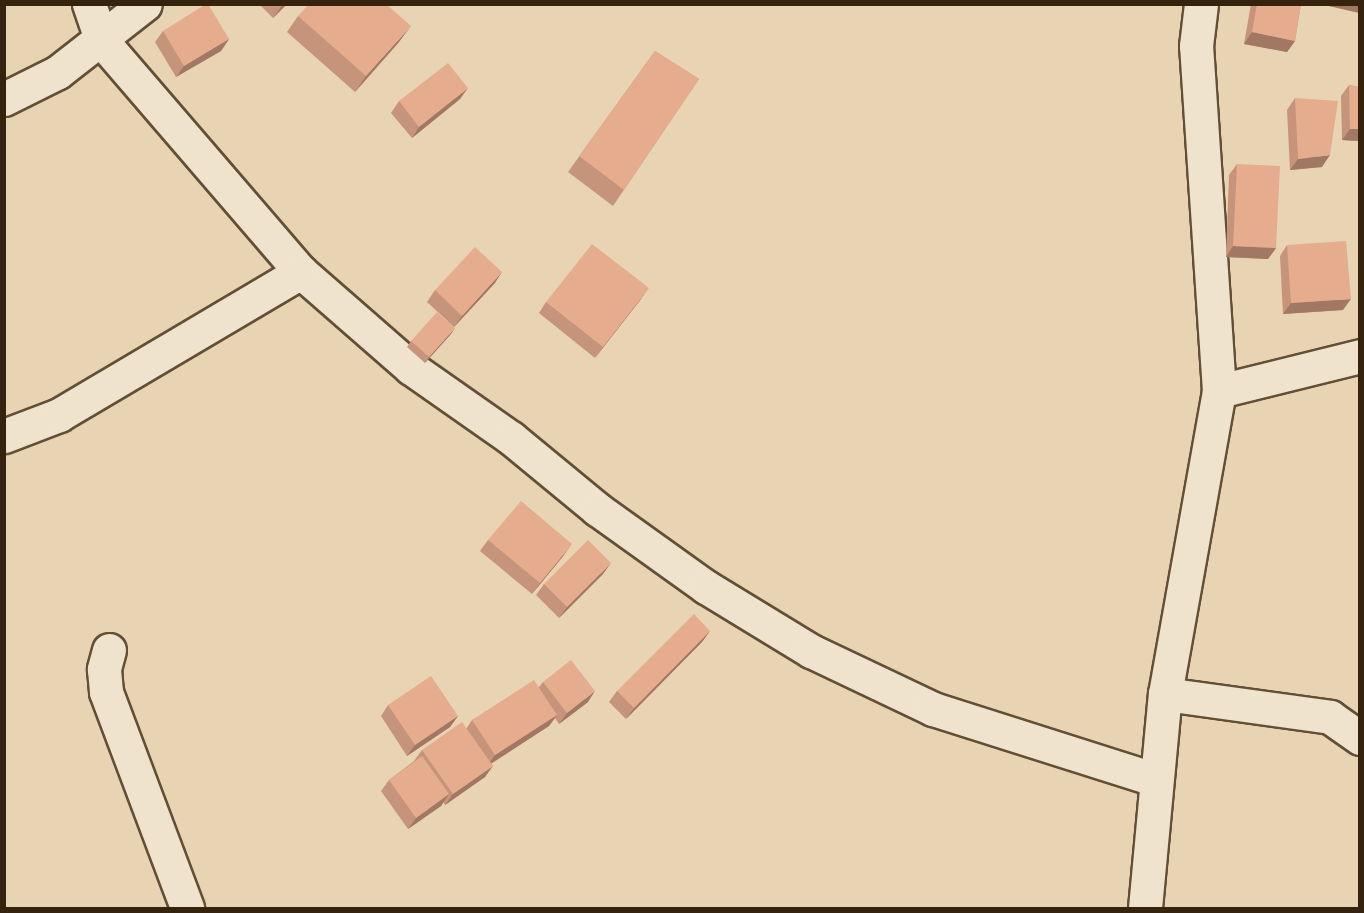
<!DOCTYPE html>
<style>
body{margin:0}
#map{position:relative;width:1364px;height:913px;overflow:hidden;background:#e8d4b3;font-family:"IM FELL Double Pica",serif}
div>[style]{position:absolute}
.roads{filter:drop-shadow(2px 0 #624f36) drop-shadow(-2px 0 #624f36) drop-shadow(0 2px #624f36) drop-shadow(0 -2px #624f36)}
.street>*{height:33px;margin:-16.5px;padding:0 16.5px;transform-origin:16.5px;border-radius:16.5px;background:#f0e3ce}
.wall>*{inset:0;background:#c6947a}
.shaded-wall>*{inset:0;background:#a17863}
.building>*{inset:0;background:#e6ac8e}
span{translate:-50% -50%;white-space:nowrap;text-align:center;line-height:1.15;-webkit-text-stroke:5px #f0e3ce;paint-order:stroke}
.frame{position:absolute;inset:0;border:6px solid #36230d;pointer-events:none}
</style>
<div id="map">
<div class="roads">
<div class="street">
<div style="left:89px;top:4px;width:39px;rotate:71deg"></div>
<div style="left:102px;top:41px;width:305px;rotate:49.3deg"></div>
<div style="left:301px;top:272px;width:146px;rotate:41.1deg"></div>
<div style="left:411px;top:368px;width:122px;rotate:35deg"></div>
<div style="left:511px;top:438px;width:112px;rotate:39.5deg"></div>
<div style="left:597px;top:509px;width:134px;rotate:35.6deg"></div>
<div style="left:706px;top:587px;width:123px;rotate:31.4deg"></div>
<div style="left:811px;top:651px;width:135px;rotate:25.4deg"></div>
<div style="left:933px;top:709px;width:232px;rotate:17.6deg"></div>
<div style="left:4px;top:99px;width:60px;rotate:-26.6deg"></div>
<div style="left:58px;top:72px;width:110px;rotate:-38deg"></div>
<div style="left:1219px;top:391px;width:145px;rotate:-13.9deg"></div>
<div style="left:4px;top:436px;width:59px;rotate:-20.9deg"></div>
<div style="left:59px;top:415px;width:281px;rotate:-30.6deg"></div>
<div style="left:109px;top:650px;width:20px;rotate:105deg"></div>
<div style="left:104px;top:669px;width:23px;rotate:85deg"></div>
<div style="left:106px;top:692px;width:231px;rotate:69.4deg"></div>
<div style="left:1165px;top:694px;width:167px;rotate:7.9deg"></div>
<div style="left:1330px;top:717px;width:37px;rotate:35deg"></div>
<div style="left:1145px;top:908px;width:215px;rotate:-84.7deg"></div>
<div style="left:1165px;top:694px;width:308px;rotate:-79.9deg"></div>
<div style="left:1219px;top:391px;width:346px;rotate:-93.8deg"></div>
<div style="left:1196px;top:46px;width:42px;rotate:-83.2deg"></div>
</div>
</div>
<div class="wall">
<div style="clip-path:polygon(259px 4px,287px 4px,273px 18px)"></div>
<div style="clip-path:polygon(1251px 4px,1301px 4px,1295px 41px,1287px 52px,1244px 44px)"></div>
<div style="clip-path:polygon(298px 16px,399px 42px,355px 92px,287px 32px)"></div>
<div style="clip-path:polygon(163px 31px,229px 39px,221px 51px,176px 77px,155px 42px)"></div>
<div style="clip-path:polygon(655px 51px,699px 79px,613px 206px,568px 172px)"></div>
<div style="clip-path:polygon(1349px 85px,1359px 87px,1359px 141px,1342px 140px,1341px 96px)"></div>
<div style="clip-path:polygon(1295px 98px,1322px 167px,1290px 170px,1287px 110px)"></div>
<div style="clip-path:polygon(460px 99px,412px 138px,391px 113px,399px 101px)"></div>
<div style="clip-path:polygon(1237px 164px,1276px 248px,1268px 259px,1226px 257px,1229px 175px)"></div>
<div style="clip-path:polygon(1287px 245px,1343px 310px,1283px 314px,1280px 256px)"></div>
<div style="clip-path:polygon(495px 283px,454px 327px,427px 302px,435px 290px)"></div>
<div style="clip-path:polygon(641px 299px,595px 358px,539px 313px,546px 302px)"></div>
<div style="clip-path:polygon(451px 334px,425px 363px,407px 347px,411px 341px)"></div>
<div style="clip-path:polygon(488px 540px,564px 555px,532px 594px,480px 551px)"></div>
<div style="clip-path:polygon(603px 574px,559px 618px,536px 595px,544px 584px)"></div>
<div style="clip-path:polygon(710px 631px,702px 642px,626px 719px,609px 702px,617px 691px)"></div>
<div style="clip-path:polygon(543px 682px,588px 702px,559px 724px,555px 718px,549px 726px,491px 764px,485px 777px,445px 805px,443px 802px,441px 806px,408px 829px,381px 791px,389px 780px,414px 761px,422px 750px,466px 729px,472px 720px,539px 687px)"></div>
<div style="clip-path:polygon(388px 705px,458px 716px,450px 727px,407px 756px,381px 716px)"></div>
</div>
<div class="shaded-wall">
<div style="clip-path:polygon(284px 4px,287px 4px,273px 18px,281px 7px)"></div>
<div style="clip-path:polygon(1320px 4px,1359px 4px,1359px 13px)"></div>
<div style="clip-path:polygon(411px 26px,399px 42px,355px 92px,366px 76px)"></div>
<div style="clip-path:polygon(1252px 32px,1295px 41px,1287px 52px,1244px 44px)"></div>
<div style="clip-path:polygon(229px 39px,221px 51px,176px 77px,184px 66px)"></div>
<div style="clip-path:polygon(468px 88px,460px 99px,412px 138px,419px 127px)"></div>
<div style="clip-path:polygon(1350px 129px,1359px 129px,1359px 141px,1342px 140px)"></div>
<div style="clip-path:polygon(1330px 155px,1322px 167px,1290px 170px,1298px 159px)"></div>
<div style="clip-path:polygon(1233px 246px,1276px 248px,1268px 259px,1226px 257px)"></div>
<div style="clip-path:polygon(502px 272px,495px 283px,454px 327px,462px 316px)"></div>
<div style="clip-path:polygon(649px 288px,641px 299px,595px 358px,603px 347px)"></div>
<div style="clip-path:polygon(1351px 299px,1343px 310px,1283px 314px,1291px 303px)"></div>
<div style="clip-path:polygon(455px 328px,451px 334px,425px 363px,429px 357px)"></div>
<div style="clip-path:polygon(572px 544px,564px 555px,532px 594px,540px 583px)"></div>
<div style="clip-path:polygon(611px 563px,603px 574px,559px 618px,567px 607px)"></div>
<div style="clip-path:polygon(710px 631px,702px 642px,626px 719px,634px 708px)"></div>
<div style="clip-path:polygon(595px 691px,588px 702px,559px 724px,567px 713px)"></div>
<div style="clip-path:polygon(557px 715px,549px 726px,487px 766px,495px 755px)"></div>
<div style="clip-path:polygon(458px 716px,450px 727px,407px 756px,415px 745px)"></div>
<div style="clip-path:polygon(493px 766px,485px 777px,445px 805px,453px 794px)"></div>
<div style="clip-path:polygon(449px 794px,441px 806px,408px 829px,416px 818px)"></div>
</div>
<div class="building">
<div style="clip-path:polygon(206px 4px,208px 4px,229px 39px,184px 66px,163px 31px)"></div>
<div style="clip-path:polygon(309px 4px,386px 4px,411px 26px,366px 76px,298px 16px)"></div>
<div style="clip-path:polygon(1257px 4px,1301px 4px,1295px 41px,1252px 32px)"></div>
<div style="clip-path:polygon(655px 51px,699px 79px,624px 190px,579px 156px)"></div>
<div style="clip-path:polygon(448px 63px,468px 88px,419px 127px,399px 101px)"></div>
<div style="clip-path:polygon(1349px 85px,1359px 87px,1359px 129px,1350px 129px)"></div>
<div style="clip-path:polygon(1295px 98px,1338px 101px,1330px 155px,1298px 159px)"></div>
<div style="clip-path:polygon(1237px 164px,1280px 166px,1276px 248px,1233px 246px)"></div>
<div style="clip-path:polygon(1346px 241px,1351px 299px,1291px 303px,1287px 245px)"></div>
<div style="clip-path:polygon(592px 244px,649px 288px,603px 347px,546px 302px)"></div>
<div style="clip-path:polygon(475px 247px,502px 272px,462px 316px,435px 290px)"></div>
<div style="clip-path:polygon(437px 312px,455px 328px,429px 357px,411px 341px)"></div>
<div style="clip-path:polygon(521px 501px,572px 544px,540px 583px,488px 540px)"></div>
<div style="clip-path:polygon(588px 540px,611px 563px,567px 607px,544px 584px)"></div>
<div style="clip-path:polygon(694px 614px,710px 631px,634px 708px,617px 691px)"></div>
<div style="clip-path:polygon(571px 660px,595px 691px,567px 713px,543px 682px)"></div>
<div style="clip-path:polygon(431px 676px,458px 716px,415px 745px,388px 705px)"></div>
<div style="clip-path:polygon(534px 680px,557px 715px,495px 755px,472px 720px)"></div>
<div style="clip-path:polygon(462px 722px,493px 766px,453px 794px,422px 750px)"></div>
<div style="clip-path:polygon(422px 756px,449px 794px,416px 818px,389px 780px)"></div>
</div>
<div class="frame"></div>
</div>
